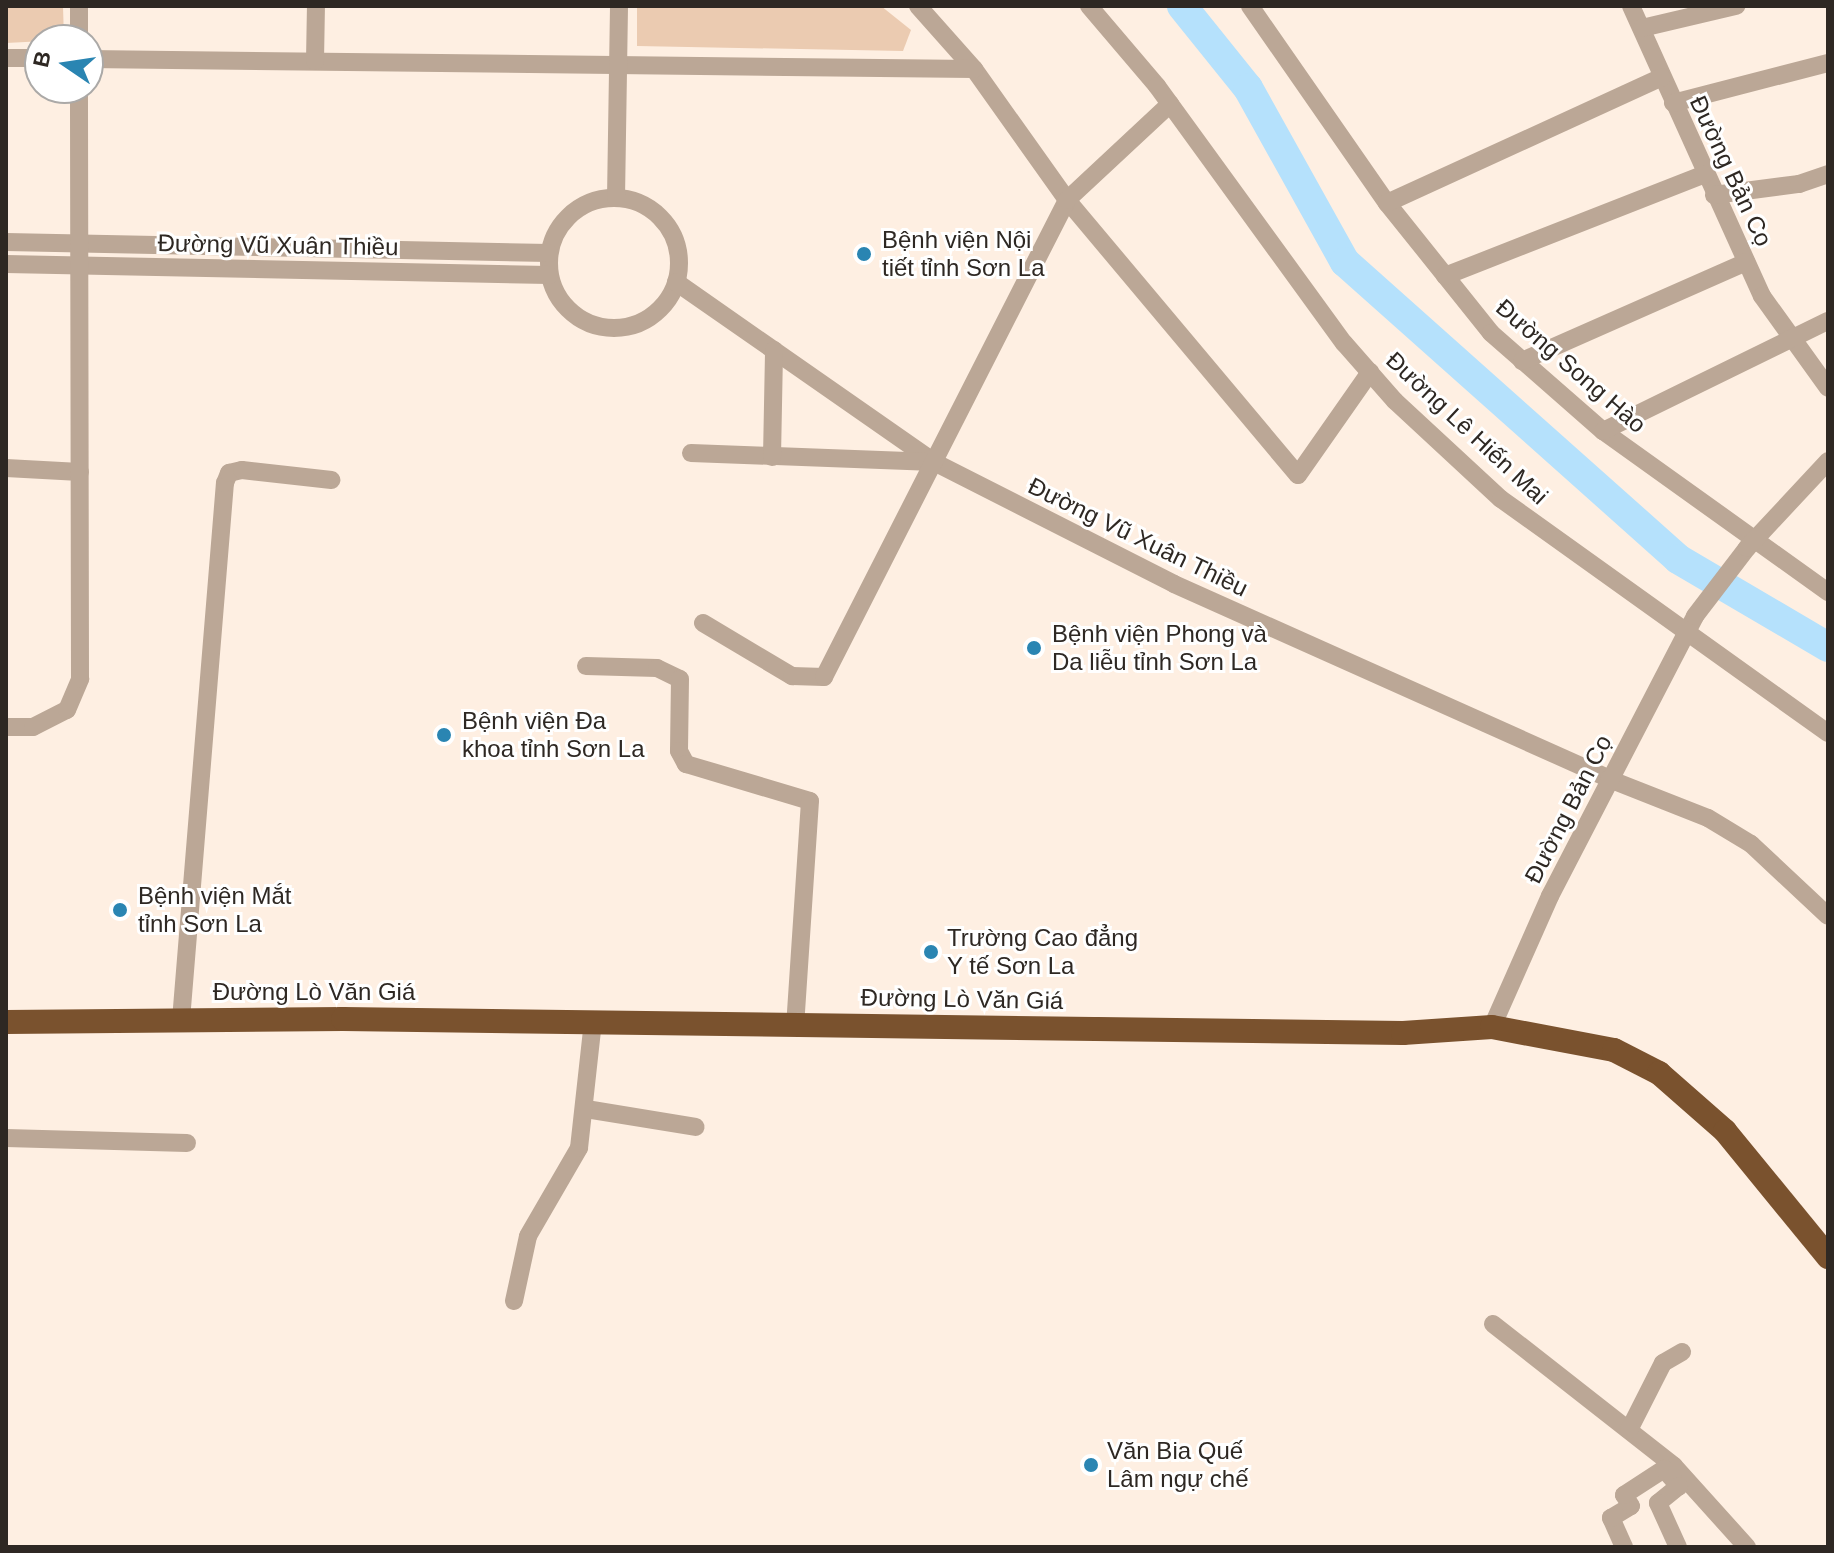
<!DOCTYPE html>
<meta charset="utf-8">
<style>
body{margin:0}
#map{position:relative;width:1834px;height:1553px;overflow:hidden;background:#feefe2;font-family:Arial,sans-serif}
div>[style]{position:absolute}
.green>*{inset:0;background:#ebcbb1}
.river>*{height:30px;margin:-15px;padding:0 15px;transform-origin:15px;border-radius:15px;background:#b5e1fc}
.minor>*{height:18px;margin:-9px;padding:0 9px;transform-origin:9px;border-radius:9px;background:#bba796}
.minor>.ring{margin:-9px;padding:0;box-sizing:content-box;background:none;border:18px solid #bba796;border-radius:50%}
.highway>*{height:24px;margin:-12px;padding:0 12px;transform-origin:12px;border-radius:12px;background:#7a522e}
.dots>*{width:22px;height:22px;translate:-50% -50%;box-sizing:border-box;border:4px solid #fff;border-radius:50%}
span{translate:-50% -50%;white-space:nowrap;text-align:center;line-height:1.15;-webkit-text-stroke:6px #fff;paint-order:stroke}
.street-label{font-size:24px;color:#2e2823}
.poi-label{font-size:24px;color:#2e2823}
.left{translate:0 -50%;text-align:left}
.frame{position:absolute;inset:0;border:8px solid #2e2823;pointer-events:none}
.north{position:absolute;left:24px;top:24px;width:80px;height:80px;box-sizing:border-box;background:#fff;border:2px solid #aba9a7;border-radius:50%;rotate:283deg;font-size:22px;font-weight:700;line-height:32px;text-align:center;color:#2e2823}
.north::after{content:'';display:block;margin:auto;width:28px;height:36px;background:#2a85b2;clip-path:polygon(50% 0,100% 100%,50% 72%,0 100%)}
</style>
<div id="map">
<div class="green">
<div style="clip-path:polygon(6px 6px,63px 6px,64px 40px,6px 43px)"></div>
<div style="clip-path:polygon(637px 6px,881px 6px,911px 30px,903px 51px,637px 46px)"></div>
</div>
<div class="river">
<div style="left:1182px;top:6px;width:105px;rotate:51.2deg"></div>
<div style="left:1248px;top:88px;width:199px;rotate:60.9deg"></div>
<div style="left:1345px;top:262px;width:446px;rotate:41.7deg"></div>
<div style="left:1678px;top:559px;width:174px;rotate:30.4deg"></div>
</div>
<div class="minor">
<div style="left:79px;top:6px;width:34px;rotate:90deg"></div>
<div style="left:918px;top:6px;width:84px;rotate:48.4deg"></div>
<div style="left:974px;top:69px;width:161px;rotate:54.6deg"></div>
<div style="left:1067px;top:200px;width:359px;rotate:50deg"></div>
<div style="left:1298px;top:475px;width:126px;rotate:-55deg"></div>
<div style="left:1089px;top:6px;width:105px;rotate:49.6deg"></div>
<div style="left:1157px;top:86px;width:318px;rotate:54deg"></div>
<div style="left:1344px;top:343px;width:77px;rotate:48.7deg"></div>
<div style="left:1395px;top:401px;width:144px;rotate:42.8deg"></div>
<div style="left:1501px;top:499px;width:402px;rotate:35.6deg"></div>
<div style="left:1250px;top:6px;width:240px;rotate:55.2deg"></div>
<div style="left:1387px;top:203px;width:166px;rotate:51.3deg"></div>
<div style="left:1491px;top:333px;width:149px;rotate:41.2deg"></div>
<div style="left:1603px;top:431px;width:277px;rotate:35.6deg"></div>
<div style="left:1631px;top:6px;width:318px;rotate:65.7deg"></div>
<div style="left:1762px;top:296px;width:113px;rotate:54.3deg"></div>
<div style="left:1642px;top:28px;width:97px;rotate:-13.2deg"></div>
<div style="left:6px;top:58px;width:34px"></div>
<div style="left:88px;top:59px;width:886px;rotate:0.65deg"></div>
<div style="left:315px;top:61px;width:55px;rotate:-89deg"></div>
<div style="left:1673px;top:103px;width:160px;rotate:-14.5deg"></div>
<div style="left:1714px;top:195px;width:86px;rotate:-7.4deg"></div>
<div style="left:1799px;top:184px;width:31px;rotate:-19deg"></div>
<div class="ring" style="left:549px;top:198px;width:112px;height:112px"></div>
<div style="left:616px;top:198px;width:192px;rotate:-89.1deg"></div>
<div style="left:1387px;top:203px;width:302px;rotate:-24.6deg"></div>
<div style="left:6px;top:242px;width:543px;rotate:1.16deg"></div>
<div style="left:6px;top:264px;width:543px;rotate:1.16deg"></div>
<div style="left:1445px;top:276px;width:279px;rotate:-21.4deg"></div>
<div style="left:676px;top:282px;width:315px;rotate:34.9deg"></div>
<div style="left:934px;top:462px;width:269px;rotate:26.9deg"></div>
<div style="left:1174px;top:584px;width:477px;rotate:24.1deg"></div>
<div style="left:1609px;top:779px;width:106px;rotate:21.5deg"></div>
<div style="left:1708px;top:818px;width:50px;rotate:31.2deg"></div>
<div style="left:1751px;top:844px;width:105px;rotate:43.1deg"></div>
<div style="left:1522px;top:361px;width:245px;rotate:-23.8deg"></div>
<div style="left:1603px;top:431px;width:250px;rotate:-26.1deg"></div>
<div style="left:691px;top:453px;width:243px;rotate:2.1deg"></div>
<div style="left:772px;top:457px;width:107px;rotate:-88.9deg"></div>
<div style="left:6px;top:468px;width:74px;rotate:3.1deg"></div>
<div style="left:703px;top:623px;width:104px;rotate:30.8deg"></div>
<div style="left:792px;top:676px;width:32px;rotate:2deg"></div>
<div style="left:824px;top:677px;width:535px;rotate:-63deg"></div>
<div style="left:1067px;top:200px;width:141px;rotate:-43deg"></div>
<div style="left:586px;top:666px;width:71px;rotate:1.6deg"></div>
<div style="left:657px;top:668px;width:25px;rotate:26deg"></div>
<div style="left:680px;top:679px;width:72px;rotate:90.8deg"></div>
<div style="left:679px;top:751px;width:15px;rotate:62deg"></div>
<div style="left:686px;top:764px;width:129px;rotate:16.6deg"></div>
<div style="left:810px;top:801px;width:224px;rotate:93.8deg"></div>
<div style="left:6px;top:727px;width:27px"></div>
<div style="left:33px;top:727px;width:38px;rotate:-27deg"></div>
<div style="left:67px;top:710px;width:34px;rotate:-67deg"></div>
<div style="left:80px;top:679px;width:591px;rotate:-90.1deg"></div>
<div style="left:181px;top:1020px;width:539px;rotate:-85.32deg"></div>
<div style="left:225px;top:483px;width:11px;rotate:-68deg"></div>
<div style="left:229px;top:473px;width:13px;rotate:-13deg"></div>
<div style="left:242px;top:470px;width:90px;rotate:6.4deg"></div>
<div style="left:1492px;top:1027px;width:143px;rotate:-66.1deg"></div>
<div style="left:1550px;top:896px;width:315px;rotate:-62.6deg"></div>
<div style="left:1695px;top:616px;width:86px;rotate:-52.6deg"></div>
<div style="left:1747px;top:548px;width:119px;rotate:-47deg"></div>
<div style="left:586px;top:1109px;width:111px;rotate:9.3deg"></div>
<div style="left:6px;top:1138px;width:181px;rotate:1.6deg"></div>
<div style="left:514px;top:1301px;width:66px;rotate:-77.8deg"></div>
<div style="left:528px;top:1236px;width:102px;rotate:-59.9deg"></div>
<div style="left:579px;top:1148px;width:128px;rotate:-83.7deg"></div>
<div style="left:1493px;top:1324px;width:230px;rotate:38.1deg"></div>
<div style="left:1674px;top:1466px;width:109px;rotate:48deg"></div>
<div style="left:1629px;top:1430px;width:75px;rotate:-63.1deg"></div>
<div style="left:1663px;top:1363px;width:22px;rotate:-30deg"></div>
<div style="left:1624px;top:1547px;width:32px;rotate:-114deg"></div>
<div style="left:1611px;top:1518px;width:23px;rotate:-31deg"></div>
<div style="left:1631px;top:1506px;width:13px;rotate:-122deg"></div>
<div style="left:1624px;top:1495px;width:48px;rotate:-33deg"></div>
<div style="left:1664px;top:1469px;width:23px;rotate:49deg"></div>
<div style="left:1679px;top:1486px;width:27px;rotate:141deg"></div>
<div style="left:1658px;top:1503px;width:48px;rotate:65.6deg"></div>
</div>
<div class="highway">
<div style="left:6px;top:1022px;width:337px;rotate:-0.5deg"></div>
<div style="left:343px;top:1019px;width:1060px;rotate:0.76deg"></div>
<div style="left:1403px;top:1033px;width:89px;rotate:-3.9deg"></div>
<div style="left:1492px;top:1027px;width:124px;rotate:10.7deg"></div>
<div style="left:1614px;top:1050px;width:51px;rotate:27.1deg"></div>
<div style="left:1659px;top:1073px;width:88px;rotate:41.3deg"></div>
<div style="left:1725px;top:1131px;width:163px;rotate:50.7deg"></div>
</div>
<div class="dots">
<div style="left:864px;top:254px;background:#2a85b2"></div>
<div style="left:1034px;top:648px;background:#2a85b2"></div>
<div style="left:444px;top:735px;background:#2a85b2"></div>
<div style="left:120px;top:910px;background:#2a85b2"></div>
<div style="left:931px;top:952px;background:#2a85b2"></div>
<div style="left:1091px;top:1465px;background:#2a85b2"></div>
</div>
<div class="street-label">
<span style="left:1731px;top:171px;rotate:65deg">Đường Bản Cọ</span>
<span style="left:278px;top:245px;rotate:1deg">Đường Vũ Xuân Thiều</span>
<span style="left:1571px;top:366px;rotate:41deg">Đường Song Hào</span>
<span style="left:1467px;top:428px;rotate:43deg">Đường Lê Hiến Mai</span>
<span style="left:1138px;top:537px;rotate:26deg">Đường Vũ Xuân Thiều</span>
<span style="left:1568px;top:809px;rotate:-63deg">Đường Bản Cọ</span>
<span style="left:314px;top:992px">Đường Lò Văn Giá</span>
<span style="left:962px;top:999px;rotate:1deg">Đường Lò Văn Giá</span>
</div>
<div class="poi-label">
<span class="left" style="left:882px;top:254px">Bệnh viện Nội<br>tiết tỉnh Sơn La</span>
<span class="left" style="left:1052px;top:648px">Bệnh viện Phong và<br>Da liễu tỉnh Sơn La</span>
<span class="left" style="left:462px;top:735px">Bệnh viện Đa<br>khoa tỉnh Sơn La</span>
<span class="left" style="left:138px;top:910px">Bệnh viện Mắt<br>tỉnh Sơn La</span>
<span class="left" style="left:947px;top:952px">Trường Cao đẳng<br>Y tế Sơn La</span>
<span class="left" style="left:1107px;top:1465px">Văn Bia Quế<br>Lâm ngự chế</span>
</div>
<div class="frame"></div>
<div class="north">B</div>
</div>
